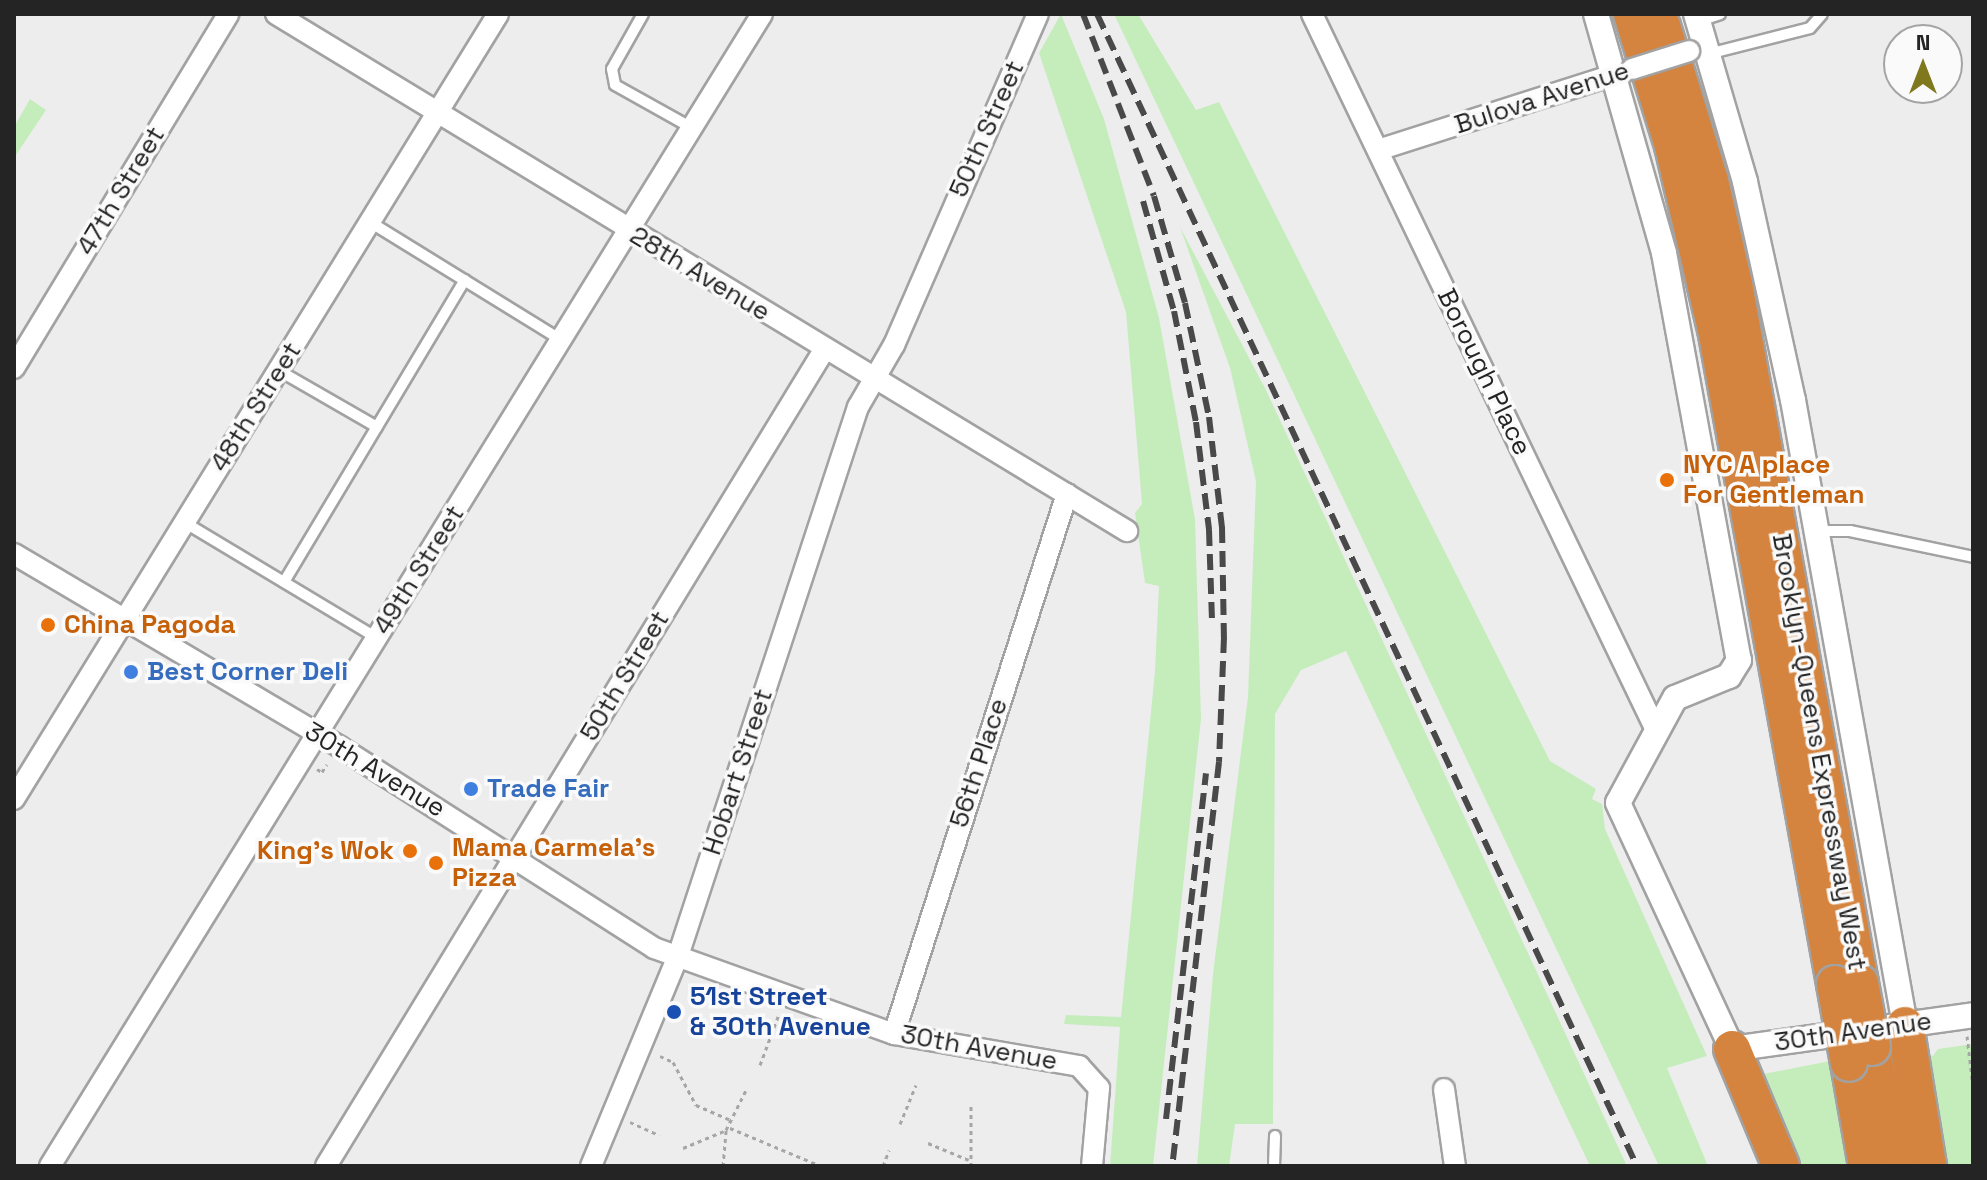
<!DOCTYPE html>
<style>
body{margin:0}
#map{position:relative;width:1987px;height:1180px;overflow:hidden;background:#ededee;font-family:"Space Grotesk",sans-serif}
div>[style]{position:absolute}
.green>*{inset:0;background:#c5edbc}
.path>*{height:3px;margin-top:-1.5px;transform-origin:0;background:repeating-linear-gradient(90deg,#a6a6a6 0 4px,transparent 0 8px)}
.roads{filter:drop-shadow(2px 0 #a2a2a3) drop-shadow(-2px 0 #a2a2a3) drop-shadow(0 2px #a2a2a3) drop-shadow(0 -2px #a2a2a3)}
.service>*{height:10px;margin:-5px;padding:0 5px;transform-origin:5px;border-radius:5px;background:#fff}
.minor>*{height:20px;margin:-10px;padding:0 10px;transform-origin:10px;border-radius:10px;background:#fff}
.tertiary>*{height:24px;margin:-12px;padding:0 12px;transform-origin:12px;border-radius:12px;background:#fff}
.motorway>*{height:36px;margin:-18px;padding:0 18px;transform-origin:18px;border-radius:18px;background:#d4843f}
.rail>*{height:6px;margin-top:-3px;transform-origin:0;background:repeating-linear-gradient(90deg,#494949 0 16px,transparent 0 24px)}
.bridges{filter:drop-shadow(2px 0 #a2a2a3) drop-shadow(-2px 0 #a2a2a3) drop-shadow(0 2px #a2a2a3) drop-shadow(0 -2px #a2a2a3)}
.minor-bridge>*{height:20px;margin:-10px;padding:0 10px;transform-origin:10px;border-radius:10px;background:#fff}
.motorway-bridge>*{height:36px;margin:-18px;padding:0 18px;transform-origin:18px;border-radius:18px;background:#d4843f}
.dots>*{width:22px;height:22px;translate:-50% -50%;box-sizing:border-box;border:4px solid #fafafb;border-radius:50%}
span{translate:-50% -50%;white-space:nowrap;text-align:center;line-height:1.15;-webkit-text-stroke:7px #fafafb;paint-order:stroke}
.street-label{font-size:26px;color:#242424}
.food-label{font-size:26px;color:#c56008;font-weight:700}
.left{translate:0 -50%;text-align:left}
.right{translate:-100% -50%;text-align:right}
.shop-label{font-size:26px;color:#366cbe;font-weight:700}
.transit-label{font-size:26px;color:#164399;font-weight:700}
.frame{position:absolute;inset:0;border:16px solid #242424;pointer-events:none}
.north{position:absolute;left:1883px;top:24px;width:80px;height:80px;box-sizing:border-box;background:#fafafb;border:2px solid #a4a4a5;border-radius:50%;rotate:0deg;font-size:22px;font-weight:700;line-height:32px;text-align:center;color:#242424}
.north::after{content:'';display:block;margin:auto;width:28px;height:36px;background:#80781d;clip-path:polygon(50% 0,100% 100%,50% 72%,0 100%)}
</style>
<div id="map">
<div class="green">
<div style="clip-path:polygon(1061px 14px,1104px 119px,1159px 318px,1195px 519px,1201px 719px,1153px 1166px,1110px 1166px,1120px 1027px,1064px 1024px,1066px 1015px,1121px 1017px,1155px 671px,1159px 586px,1145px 583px,1135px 513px,1142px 504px,1126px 312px,1039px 53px)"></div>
<div style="clip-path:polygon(1114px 14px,1138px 14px,1196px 110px,1219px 102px,1550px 761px,1596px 789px,1592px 799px,1602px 804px,1605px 829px,1707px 1056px,1667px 1068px,1708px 1166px,1659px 1166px)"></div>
<div style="clip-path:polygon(30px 99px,46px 110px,14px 158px,14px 127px)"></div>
<div style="clip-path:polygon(1180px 227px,1266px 390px,1627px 1166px,1590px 1166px,1346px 651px,1301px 670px,1275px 714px,1273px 1124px,1235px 1124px,1229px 1166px,1197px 1166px,1213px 974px,1248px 697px,1256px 481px,1230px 368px)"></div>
<div style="clip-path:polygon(1973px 1044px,1973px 1166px,1936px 1166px,1921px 1053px,1933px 1056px,1938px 1049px)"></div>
<div style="clip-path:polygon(1830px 1061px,1848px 1166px,1792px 1166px,1753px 1076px)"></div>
</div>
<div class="path">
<div style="left:317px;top:769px;width:6px;rotate:31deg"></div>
<div style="left:322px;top:772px;width:9px;rotate:-58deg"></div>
<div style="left:1967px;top:1036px;width:51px;rotate:83.3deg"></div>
<div style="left:660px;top:1056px;width:14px;rotate:25deg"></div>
<div style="left:673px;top:1062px;width:49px;rotate:61.9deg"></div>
<div style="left:696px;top:1105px;width:40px;rotate:23.4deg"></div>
<div style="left:760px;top:1065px;width:54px;rotate:-69.6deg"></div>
<div style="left:630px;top:1122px;width:32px;rotate:24deg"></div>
<div style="left:900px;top:1124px;width:42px;rotate:-67.7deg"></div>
<div style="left:730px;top:1128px;width:99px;rotate:22.7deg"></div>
<div style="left:928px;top:1143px;width:44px;rotate:22.5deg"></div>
<div style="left:683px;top:1148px;width:44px;rotate:-22.5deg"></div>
<div style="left:723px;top:1166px;width:36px;rotate:-85deg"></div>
<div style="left:726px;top:1130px;width:45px;rotate:-63.4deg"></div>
<div style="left:883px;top:1166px;width:17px;rotate:-69deg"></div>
<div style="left:971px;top:1166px;width:62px;rotate:-90deg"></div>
</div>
<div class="roads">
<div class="service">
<div style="left:643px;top:14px;width:63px;rotate:119.4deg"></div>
<div style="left:612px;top:69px;width:16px;rotate:79deg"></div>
<div style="left:615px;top:85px;width:88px;rotate:29.2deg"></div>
<div style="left:1699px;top:21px;width:22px;rotate:-18deg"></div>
<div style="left:1708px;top:54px;width:105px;rotate:-14.3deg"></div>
<div style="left:1810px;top:28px;width:18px;rotate:-49deg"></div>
<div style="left:370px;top:222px;width:225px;rotate:31.7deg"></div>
<div style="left:278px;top:370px;width:114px;rotate:29.9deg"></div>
<div style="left:184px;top:522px;width:225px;rotate:31deg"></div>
<div style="left:1818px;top:531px;width:32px"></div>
<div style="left:1850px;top:531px;width:126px;rotate:11.9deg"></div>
<div style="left:284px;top:582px;width:352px;rotate:-59.1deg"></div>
<div style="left:1274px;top:1166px;width:30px;rotate:-88deg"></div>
</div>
<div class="minor">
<div style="left:276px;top:14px;width:996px;rotate:31.28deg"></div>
<div style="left:1312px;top:14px;width:794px;rotate:64.34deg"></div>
<div style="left:1378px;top:150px;width:260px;rotate:-17.7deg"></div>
<div style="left:14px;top:368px;width:414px;rotate:-58.8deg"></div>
<div style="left:14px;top:554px;width:379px;rotate:30.6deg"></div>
<div style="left:340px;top:747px;width:373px;rotate:32.6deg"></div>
<div style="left:654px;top:948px;width:255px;rotate:19.7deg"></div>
<div style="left:894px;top:1034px;width:188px;rotate:9.8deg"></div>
<div style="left:1079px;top:1066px;width:30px;rotate:48deg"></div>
<div style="left:1099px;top:1088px;width:78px;rotate:95.1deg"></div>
<div style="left:14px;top:799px;width:922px;rotate:-58.34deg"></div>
<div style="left:894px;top:1034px;width:567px;rotate:-72.24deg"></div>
<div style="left:1444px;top:1089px;width:78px;rotate:81.9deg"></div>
<div style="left:50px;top:1166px;width:1354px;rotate:-58.28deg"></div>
<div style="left:326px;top:1166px;width:956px;rotate:-58.6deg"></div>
<div style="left:591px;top:1166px;width:227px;rotate:-67.5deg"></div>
<div style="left:678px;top:956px;width:578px;rotate:-71.85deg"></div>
<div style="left:858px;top:407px;width:72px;rotate:-59.9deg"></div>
<div style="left:894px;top:345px;width:361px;rotate:-66.5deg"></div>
</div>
<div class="tertiary">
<div style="left:1596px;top:14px;width:248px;rotate:74.1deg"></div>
<div style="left:1664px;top:253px;width:414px;rotate:79.6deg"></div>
<div style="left:1739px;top:660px;width:19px;rotate:122deg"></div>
<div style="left:1729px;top:676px;width:58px;rotate:157.8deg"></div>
<div style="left:1675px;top:698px;width:119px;rotate:118.5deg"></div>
<div style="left:1618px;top:803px;width:271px;rotate:65.1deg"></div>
<div style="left:1732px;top:1049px;width:243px;rotate:-8deg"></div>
<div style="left:1696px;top:14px;width:175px;rotate:73.7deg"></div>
<div style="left:1745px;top:182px;width:223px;rotate:77.6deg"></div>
<div style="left:1793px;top:400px;width:635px;rotate:79.84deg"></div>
</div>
<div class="motorway">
<div style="left:1632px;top:14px;width:138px;rotate:72.7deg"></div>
<div style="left:1673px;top:146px;width:188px;rotate:76.8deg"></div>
<div style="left:1716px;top:329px;width:666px;rotate:79.7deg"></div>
<div style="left:1662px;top:26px;width:162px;rotate:72.8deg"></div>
<div style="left:1710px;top:181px;width:106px;rotate:76.9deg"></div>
<div style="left:1734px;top:284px;width:710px;rotate:79.78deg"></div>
<div style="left:1905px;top:1025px;width:143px;rotate:80.7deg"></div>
<div style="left:1732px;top:1049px;width:127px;rotate:67.3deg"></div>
<div style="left:1874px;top:1061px;width:107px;rotate:78.7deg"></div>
<div style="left:1849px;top:1063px;width:105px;rotate:80.1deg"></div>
</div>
</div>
<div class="rail">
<div style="left:1083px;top:14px;width:195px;rotate:68.7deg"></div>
<div style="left:1154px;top:196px;width:111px;rotate:73.8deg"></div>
<div style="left:1185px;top:303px;width:116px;rotate:78.1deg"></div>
<div style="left:1209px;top:417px;width:111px;rotate:83.3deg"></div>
<div style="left:1222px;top:527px;width:110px;rotate:89deg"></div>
<div style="left:1224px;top:637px;width:125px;rotate:92.3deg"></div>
<div style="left:1219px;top:762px;width:407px;rotate:96.6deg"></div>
<div style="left:1097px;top:14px;width:1272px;rotate:64.89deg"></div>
<div style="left:1143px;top:201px;width:114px;rotate:74.3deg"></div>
<div style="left:1174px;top:311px;width:113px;rotate:78.8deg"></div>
<div style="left:1196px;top:422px;width:109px;rotate:83.1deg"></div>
<div style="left:1209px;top:530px;width:91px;rotate:88.1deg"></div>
<div style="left:1166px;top:1119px;width:348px;rotate:-83.4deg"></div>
</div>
<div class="bridges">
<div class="minor-bridge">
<div style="left:1632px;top:69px;width:60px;rotate:-17.5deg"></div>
</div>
<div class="motorway-bridge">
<div style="left:1860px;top:983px;width:65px;rotate:79.4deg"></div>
<div style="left:1835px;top:984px;width:80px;rotate:80deg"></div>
</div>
</div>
<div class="dots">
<div style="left:1667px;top:480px;background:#e8710a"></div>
<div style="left:48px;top:625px;background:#e8710a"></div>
<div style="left:131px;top:672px;background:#3f7fe0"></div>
<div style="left:471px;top:789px;background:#3f7fe0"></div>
<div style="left:410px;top:851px;background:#e8710a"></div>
<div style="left:436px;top:863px;background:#e8710a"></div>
<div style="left:674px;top:1012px;background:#1a4fb4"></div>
</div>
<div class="street-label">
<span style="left:1542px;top:98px;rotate:-18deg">Bulova Avenue</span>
<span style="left:987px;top:129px;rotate:-66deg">50th Street</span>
<span style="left:121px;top:191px;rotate:-59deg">47th Street</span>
<span style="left:700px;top:274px;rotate:31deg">28th Avenue</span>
<span style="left:1484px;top:372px;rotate:64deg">Borough Place</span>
<span style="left:256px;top:407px;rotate:-58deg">48th Street</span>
<span style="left:419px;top:570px;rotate:-58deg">49th Street</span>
<span style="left:625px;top:676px;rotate:-59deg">50th Street</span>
<span style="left:1819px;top:752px;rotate:80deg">Brooklyn-Queens Expressway West</span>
<span style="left:979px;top:763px;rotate:-72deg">56th Place</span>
<span style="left:375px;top:770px;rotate:31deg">30th Avenue</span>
<span style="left:738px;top:772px;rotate:-72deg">Hobart Street</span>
<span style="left:1853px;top:1032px;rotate:-8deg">30th Avenue</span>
<span style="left:979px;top:1048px;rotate:10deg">30th Avenue</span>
</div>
<div class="food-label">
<span class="left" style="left:1683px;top:480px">NYC A place<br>For Gentleman</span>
<span class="left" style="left:64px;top:625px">China Pagoda</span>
<span class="left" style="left:452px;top:863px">Mama Carmela's<br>Pizza</span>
<span class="right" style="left:394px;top:851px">King's Wok</span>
</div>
<div class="shop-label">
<span class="left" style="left:147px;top:672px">Best Corner Deli</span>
<span class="left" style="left:487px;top:789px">Trade Fair</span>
</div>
<div class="transit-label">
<span class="left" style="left:690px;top:1012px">51st Street<br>&amp; 30th Avenue</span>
</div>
<div class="frame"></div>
<div class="north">N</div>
</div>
